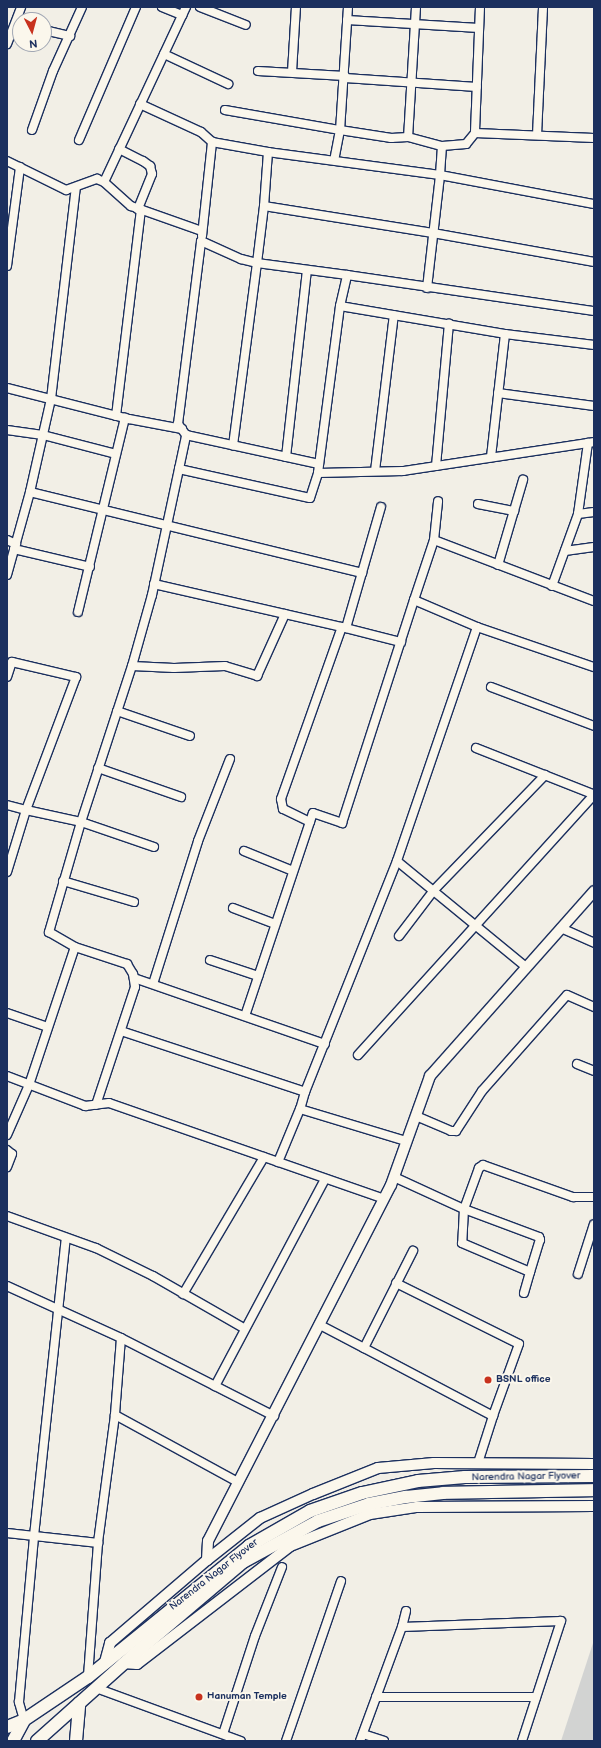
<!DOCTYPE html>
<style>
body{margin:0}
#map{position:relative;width:601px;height:1748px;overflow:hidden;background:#f2efe6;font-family:"Balsamiq Sans",sans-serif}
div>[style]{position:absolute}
.green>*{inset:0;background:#d2d3d2}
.roads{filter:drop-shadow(1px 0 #1b2f5e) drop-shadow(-1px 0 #1b2f5e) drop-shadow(0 1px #1b2f5e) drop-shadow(0 -1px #1b2f5e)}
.minor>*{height:8px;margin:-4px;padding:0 4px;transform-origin:4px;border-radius:4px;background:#fbf7ec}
.tertiary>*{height:10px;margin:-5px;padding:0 5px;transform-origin:5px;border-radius:5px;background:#fbf7ec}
.secondary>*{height:12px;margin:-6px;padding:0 6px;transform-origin:6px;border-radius:6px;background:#fbf7ec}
.dots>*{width:11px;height:11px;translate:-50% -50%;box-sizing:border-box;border:2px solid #fbf7ec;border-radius:50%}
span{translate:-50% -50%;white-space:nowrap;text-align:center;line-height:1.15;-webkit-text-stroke:4px #fbf7ec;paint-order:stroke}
.poi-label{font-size:10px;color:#1b2f5e;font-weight:700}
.left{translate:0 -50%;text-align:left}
.street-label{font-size:10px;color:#1b2f5e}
.frame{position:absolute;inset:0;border:8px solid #1b2f5e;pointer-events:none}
.north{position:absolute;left:12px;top:12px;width:40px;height:40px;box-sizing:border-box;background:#fbf7ec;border:1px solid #a1a7b3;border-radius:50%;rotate:174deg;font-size:11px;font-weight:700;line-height:16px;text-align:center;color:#1b2f5e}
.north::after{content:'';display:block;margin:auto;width:14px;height:18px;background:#c8321e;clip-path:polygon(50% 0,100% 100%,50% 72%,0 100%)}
</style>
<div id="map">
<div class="green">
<div style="clip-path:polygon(594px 1640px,594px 1741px,561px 1741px)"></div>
</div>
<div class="roads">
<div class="minor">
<div style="left:162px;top:7px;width:22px;rotate:22deg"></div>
<div style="left:186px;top:7px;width:193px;rotate:115.1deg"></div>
<div style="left:104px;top:182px;width:36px;rotate:42deg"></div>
<div style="left:131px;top:206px;width:75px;rotate:19.4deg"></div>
<div style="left:200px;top:7px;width:49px;rotate:21.4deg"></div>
<div style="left:348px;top:7px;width:123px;rotate:93.7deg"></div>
<div style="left:340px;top:130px;width:52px;rotate:8.9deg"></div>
<div style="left:391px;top:138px;width:17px;rotate:-3deg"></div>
<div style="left:416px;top:7px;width:130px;rotate:93.5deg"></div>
<div style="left:408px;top:137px;width:35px;rotate:15deg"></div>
<div style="left:480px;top:7px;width:126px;rotate:92.3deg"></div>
<div style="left:475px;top:133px;width:119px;rotate:2.4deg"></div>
<div style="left:347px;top:20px;width:132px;rotate:3.5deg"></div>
<div style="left:44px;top:30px;width:27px;rotate:13deg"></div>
<div style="left:7px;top:44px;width:40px;rotate:-69deg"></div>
<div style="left:164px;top:54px;width:71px;rotate:25.1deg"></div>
<div style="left:258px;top:71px;width:87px;rotate:3.3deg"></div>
<div style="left:292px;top:72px;width:65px;rotate:-86.5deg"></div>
<div style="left:345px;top:78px;width:132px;rotate:3.9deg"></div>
<div style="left:140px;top:104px;width:67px;rotate:24.7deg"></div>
<div style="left:201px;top:132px;width:15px;rotate:42deg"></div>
<div style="left:225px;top:110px;width:117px;rotate:9.9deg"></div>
<div style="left:340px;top:130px;width:31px;rotate:101deg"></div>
<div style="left:32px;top:130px;width:63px;rotate:-70.4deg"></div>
<div style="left:53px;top:71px;width:70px;rotate:-65.6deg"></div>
<div style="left:475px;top:133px;width:14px;rotate:129deg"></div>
<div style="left:466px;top:144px;width:24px;rotate:175deg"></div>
<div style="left:442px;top:146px;width:29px;rotate:94deg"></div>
<div style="left:440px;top:175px;width:174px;rotate:-172.4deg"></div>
<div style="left:268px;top:152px;width:54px;rotate:94.2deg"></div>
<div style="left:264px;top:206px;width:171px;rotate:9.1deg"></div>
<div style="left:433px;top:233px;width:164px;rotate:10.2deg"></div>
<div style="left:537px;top:135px;width:128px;rotate:-87.3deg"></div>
<div style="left:79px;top:140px;width:145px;rotate:-66.8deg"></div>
<div style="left:119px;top:149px;width:27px;rotate:27deg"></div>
<div style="left:143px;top:161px;width:9px;rotate:36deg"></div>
<div style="left:150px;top:166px;width:8px;rotate:76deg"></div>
<div style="left:152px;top:174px;width:38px;rotate:112deg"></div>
<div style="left:7px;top:161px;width:66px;rotate:26.2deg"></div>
<div style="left:66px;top:190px;width:33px;rotate:-20deg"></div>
<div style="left:97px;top:179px;width:8px;rotate:23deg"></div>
<div style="left:264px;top:206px;width:57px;rotate:97deg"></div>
<div style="left:257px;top:263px;width:91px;rotate:7.6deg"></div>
<div style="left:202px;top:236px;width:95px;rotate:-83.9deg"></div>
<div style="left:212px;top:142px;width:57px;rotate:10.1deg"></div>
<div style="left:7px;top:266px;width:100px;rotate:-82.5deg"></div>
<div style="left:427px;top:288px;width:114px;rotate:-83.4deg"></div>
<div style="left:440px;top:175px;width:157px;rotate:10.7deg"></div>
<div style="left:340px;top:306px;width:32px;rotate:-77deg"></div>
<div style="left:347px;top:275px;width:250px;rotate:8.3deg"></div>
<div style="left:505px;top:334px;width:90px;rotate:7deg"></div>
<div style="left:7px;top:388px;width:126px;rotate:14.3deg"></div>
<div style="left:129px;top:419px;width:54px;rotate:10.7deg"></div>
<div style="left:498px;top:393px;width:97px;rotate:7.7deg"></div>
<div style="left:116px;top:416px;width:208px;rotate:-83.1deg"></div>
<div style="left:7px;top:430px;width:36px;rotate:8deg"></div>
<div style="left:43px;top:435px;width:75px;rotate:14.6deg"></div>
<div style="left:186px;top:435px;width:14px;rotate:-126deg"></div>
<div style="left:178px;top:424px;width:184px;rotate:-82.8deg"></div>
<div style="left:201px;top:241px;width:44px;rotate:24.2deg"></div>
<div style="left:241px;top:259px;width:16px;rotate:14deg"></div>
<div style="left:257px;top:263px;width:184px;rotate:97.5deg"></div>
<div style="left:286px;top:457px;width:188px;rotate:-83.6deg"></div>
<div style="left:436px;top:466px;width:143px;rotate:-84.8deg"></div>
<div style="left:179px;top:469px;width:35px;rotate:-78deg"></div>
<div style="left:186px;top:435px;width:136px;rotate:12.3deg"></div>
<div style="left:375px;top:471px;width:157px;rotate:-83.1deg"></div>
<div style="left:318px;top:473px;width:168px;rotate:-82.5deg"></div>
<div style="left:340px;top:306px;width:167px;rotate:9.6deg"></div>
<div style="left:505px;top:334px;width:124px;rotate:96.5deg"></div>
<div style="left:30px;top:492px;width:342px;rotate:13.7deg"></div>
<div style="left:478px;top:504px;width:37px;rotate:11deg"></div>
<div style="left:578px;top:514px;width:72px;rotate:-82deg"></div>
<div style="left:7px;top:540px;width:10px;rotate:24deg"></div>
<div style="left:434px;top:540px;width:39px;rotate:-84deg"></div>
<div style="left:14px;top:549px;width:78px;rotate:13.3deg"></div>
<div style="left:565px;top:551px;width:29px;rotate:-8deg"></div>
<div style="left:498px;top:565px;width:89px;rotate:-73.6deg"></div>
<div style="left:7px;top:575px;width:86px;rotate:-74.5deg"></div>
<div style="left:30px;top:492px;width:95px;rotate:-77.3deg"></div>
<div style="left:51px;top:399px;width:213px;rotate:-83.3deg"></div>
<div style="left:154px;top:584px;width:193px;rotate:12.9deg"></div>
<div style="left:552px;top:586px;width:77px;rotate:-70.1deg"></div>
<div style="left:578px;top:514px;width:16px;rotate:-7deg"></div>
<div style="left:414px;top:600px;width:63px;rotate:-71.6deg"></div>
<div style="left:434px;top:540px;width:171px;rotate:20.9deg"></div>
<div style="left:78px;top:612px;width:200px;rotate:-76.4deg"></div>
<div style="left:477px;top:627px;width:124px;rotate:18.9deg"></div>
<div style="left:346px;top:628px;width:126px;rotate:-73.9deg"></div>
<div style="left:132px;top:666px;width:42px;rotate:2.7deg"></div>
<div style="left:174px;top:668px;width:51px;rotate:-2.2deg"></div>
<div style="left:225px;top:666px;width:34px;rotate:17deg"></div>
<div style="left:257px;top:676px;width:68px;rotate:-65.7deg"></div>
<div style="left:7px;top:677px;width:16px;rotate:-72deg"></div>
<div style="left:12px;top:662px;width:66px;rotate:13.2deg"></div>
<div style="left:76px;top:677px;width:142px;rotate:110.6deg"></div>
<div style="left:26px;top:810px;width:56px;rotate:12.3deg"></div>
<div style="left:81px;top:822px;width:115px;rotate:106.2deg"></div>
<div style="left:49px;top:932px;width:30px;rotate:30deg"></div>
<div style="left:75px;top:947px;width:55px;rotate:18.1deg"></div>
<div style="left:127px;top:964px;width:12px;rotate:59deg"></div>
<div style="left:133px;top:974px;width:13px;rotate:81deg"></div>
<div style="left:135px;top:987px;width:124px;rotate:108.3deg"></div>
<div style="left:491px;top:687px;width:110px;rotate:20.7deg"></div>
<div style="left:117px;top:711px;width:77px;rotate:18.9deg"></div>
<div style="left:476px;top:748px;width:126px;rotate:21.5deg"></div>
<div style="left:98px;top:768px;width:88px;rotate:19.3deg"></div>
<div style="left:7px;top:805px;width:20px;rotate:15deg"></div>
<div style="left:26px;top:810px;width:65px;rotate:107deg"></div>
<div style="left:310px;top:822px;width:30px;rotate:-154deg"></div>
<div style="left:283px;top:809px;width:10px;rotate:-101deg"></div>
<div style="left:281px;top:799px;width:182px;rotate:-70.5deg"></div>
<div style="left:342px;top:627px;width:61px;rotate:14.3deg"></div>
<div style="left:154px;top:847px;width:77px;rotate:-161.1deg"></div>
<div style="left:81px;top:822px;width:164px;rotate:-71.9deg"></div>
<div style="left:132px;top:666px;width:74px;rotate:-74.3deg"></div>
<div style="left:152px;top:595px;width:129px;rotate:-77.9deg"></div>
<div style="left:179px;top:469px;width:134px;rotate:12.5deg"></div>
<div style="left:310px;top:498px;width:26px;rotate:-72deg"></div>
<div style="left:318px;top:473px;width:85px;rotate:-1.3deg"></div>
<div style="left:403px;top:471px;width:193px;rotate:-8.6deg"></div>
<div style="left:244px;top:851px;width:53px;rotate:22.2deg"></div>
<div style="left:63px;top:881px;width:74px;rotate:16.5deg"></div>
<div style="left:233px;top:908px;width:45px;rotate:20.9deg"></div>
<div style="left:561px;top:928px;width:36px;rotate:24deg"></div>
<div style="left:399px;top:936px;width:58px;rotate:-52.7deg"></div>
<div style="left:434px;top:890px;width:160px;rotate:-46deg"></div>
<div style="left:210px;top:960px;width:51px;rotate:18.4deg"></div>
<div style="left:134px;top:978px;width:202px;rotate:19.1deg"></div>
<div style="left:153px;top:984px;width:150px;rotate:-72.5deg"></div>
<div style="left:198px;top:841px;width:88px;rotate:-68.7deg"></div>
<div style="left:7px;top:1013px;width:43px;rotate:18.9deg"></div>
<div style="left:245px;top:1016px;width:214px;rotate:-71.5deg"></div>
<div style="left:313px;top:813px;width:31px;rotate:19deg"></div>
<div style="left:342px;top:823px;width:234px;rotate:-72.1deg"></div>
<div style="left:414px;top:600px;width:69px;rotate:23.2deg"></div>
<div style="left:477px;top:627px;width:247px;rotate:108.9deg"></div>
<div style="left:121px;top:1031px;width:194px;rotate:18.3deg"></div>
<div style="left:305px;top:1092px;width:18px;rotate:106deg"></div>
<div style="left:300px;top:1109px;width:111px;rotate:16.8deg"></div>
<div style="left:358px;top:1055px;width:351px;rotate:-47.8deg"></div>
<div style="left:577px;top:1064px;width:18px;rotate:22deg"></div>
<div style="left:7px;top:1076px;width:84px;rotate:21deg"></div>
<div style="left:85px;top:1106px;width:24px;rotate:-7deg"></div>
<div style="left:109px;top:1103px;width:291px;rotate:19.2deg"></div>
<div style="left:305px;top:1092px;width:249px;rotate:-68.3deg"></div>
<div style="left:397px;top:861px;width:167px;rotate:39.4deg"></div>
<div style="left:416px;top:1116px;width:38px;rotate:23deg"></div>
<div style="left:451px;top:1131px;width:5px"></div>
<div style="left:456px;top:1131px;width:48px;rotate:-57deg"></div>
<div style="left:482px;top:1091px;width:128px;rotate:-48.5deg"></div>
<div style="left:567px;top:995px;width:30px;rotate:24deg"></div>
<div style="left:7px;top:1135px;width:55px;rotate:-66.3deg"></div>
<div style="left:29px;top:1085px;width:145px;rotate:-71.6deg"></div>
<div style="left:7px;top:1150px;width:6px;rotate:39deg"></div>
<div style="left:12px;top:1154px;width:14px;rotate:111deg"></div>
<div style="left:278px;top:1162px;width:57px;rotate:-67.5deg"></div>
<div style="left:394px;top:1177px;width:77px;rotate:24.6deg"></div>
<div style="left:464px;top:1209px;width:44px;rotate:-69.9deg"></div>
<div style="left:479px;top:1168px;width:5px;rotate:-37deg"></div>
<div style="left:483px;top:1165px;width:96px;rotate:19.6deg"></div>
<div style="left:573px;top:1197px;width:21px"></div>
<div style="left:7px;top:1216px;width:95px;rotate:19.8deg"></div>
<div style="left:96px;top:1248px;width:64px;rotate:26.2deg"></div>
<div style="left:153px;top:1276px;width:106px;rotate:29.9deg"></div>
<div style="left:578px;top:1274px;width:52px;rotate:-72.3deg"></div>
<div style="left:396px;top:1283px;width:137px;rotate:26.4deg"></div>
<div style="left:519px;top:1344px;width:77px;rotate:109.9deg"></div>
<div style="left:7px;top:1286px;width:125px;rotate:24.5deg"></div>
<div style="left:121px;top:1338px;width:77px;rotate:94.5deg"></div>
<div style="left:115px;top:1415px;width:129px;rotate:97.6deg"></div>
<div style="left:98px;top:1543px;width:134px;rotate:94.3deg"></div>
<div style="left:524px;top:1293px;width:22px;rotate:-74deg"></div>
<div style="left:530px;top:1272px;width:34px;rotate:-73deg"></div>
<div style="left:540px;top:1240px;width:3px;rotate:-108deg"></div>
<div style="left:539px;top:1237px;width:80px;rotate:-159.5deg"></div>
<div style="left:464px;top:1209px;width:34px;rotate:93deg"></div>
<div style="left:462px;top:1243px;width:74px;rotate:23.1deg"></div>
<div style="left:183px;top:1294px;width:159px;rotate:-59.4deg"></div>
<div style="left:320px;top:1325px;width:50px;rotate:27.6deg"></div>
<div style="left:364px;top:1348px;width:109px;rotate:-63.2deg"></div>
<div style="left:121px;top:1338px;width:172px;rotate:27deg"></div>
<div style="left:364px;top:1348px;width:146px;rotate:27.8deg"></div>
<div style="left:493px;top:1416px;width:49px;rotate:107.7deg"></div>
<div style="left:215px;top:1386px;width:234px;rotate:-62deg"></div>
<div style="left:115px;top:1415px;width:140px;rotate:28.6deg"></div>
<div style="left:7px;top:1533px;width:92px;rotate:6.3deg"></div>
<div style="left:406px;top:1611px;width:16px;rotate:104deg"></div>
<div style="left:402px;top:1627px;width:159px;rotate:-2.2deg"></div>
<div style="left:561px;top:1621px;width:126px;rotate:108deg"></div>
<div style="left:96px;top:1688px;width:154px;rotate:20.1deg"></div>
<div style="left:376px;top:1697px;width:160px"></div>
<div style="left:24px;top:1720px;width:19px;rotate:-106deg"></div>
<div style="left:19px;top:1702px;width:167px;rotate:-84.8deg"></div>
<div style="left:34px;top:1536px;width:300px;rotate:-83.9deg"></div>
<div style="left:223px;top:1734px;width:103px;rotate:-71.9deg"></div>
<div style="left:255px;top:1636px;width:74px;rotate:-68.6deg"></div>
<div style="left:363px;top:1734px;width:22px;rotate:18deg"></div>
<div style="left:286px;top:1741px;width:169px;rotate:-71deg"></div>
<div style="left:360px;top:1741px;width:121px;rotate:-69.8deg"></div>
</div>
<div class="tertiary">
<div style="left:207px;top:1560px;width:19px;rotate:-87deg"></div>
<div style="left:208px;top:1541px;width:400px;rotate:-62.8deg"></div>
<div style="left:391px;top:1185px;width:116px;rotate:-70.3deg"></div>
<div style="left:430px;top:1076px;width:247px;rotate:-48.4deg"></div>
<div style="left:105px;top:1662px;width:20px;rotate:-75deg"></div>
<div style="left:110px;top:1643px;width:128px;rotate:-40.6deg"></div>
<div style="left:207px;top:1560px;width:68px;rotate:-38.4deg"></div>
<div style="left:260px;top:1518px;width:58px;rotate:-24.4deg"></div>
<div style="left:313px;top:1494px;width:70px;rotate:-21.8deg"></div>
<div style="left:378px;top:1468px;width:56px;rotate:-5.1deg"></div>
<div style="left:434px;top:1463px;width:160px;rotate:0.4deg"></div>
<div style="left:123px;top:1663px;width:14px;rotate:4deg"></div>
<div style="left:137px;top:1664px;width:193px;rotate:-37.6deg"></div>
<div style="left:290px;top:1546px;width:86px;rotate:-21.8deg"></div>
<div style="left:370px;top:1514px;width:48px;rotate:-8.5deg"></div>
<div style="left:417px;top:1507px;width:177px;rotate:-0.3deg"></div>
</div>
<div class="secondary">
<div style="left:7px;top:1727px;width:18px;rotate:-22deg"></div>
<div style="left:24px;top:1720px;width:77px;rotate:-33.9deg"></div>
<div style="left:88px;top:1677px;width:208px;rotate:-39.1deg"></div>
<div style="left:249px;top:1546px;width:70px;rotate:-29.8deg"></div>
<div style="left:310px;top:1511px;width:55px;rotate:-19.1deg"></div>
<div style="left:362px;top:1493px;width:57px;rotate:-12.1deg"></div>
<div style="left:418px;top:1481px;width:47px;rotate:-4.9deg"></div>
<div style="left:465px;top:1477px;width:129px;rotate:-0.4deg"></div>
<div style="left:13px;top:1741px;width:24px;rotate:-62deg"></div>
<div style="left:37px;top:1741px;width:127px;rotate:-41.8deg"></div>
<div style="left:132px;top:1656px;width:145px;rotate:-40.3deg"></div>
<div style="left:243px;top:1562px;width:85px;rotate:-28.7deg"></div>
<div style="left:318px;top:1521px;width:54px;rotate:-18.4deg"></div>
<div style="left:369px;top:1504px;width:38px;rotate:-11deg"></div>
<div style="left:406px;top:1497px;width:37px;rotate:-6deg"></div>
<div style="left:443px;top:1493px;width:151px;rotate:-1.1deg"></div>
<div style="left:76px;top:1741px;width:38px;rotate:-85deg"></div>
</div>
</div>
<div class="dots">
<div style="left:488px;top:1380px;background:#c8321e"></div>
<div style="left:199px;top:1697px;background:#c8321e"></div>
</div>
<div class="poi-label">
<span class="left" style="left:496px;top:1380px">BSNL office</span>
<span class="left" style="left:207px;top:1697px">Hanuman Temple</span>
</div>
<div class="street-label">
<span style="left:526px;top:1477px;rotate:-1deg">Narendra Nagar Flyover</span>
<span style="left:214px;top:1575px;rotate:-38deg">Narendra Nagar Flyover</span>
</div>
<div class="frame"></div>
<div class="north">N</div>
</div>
